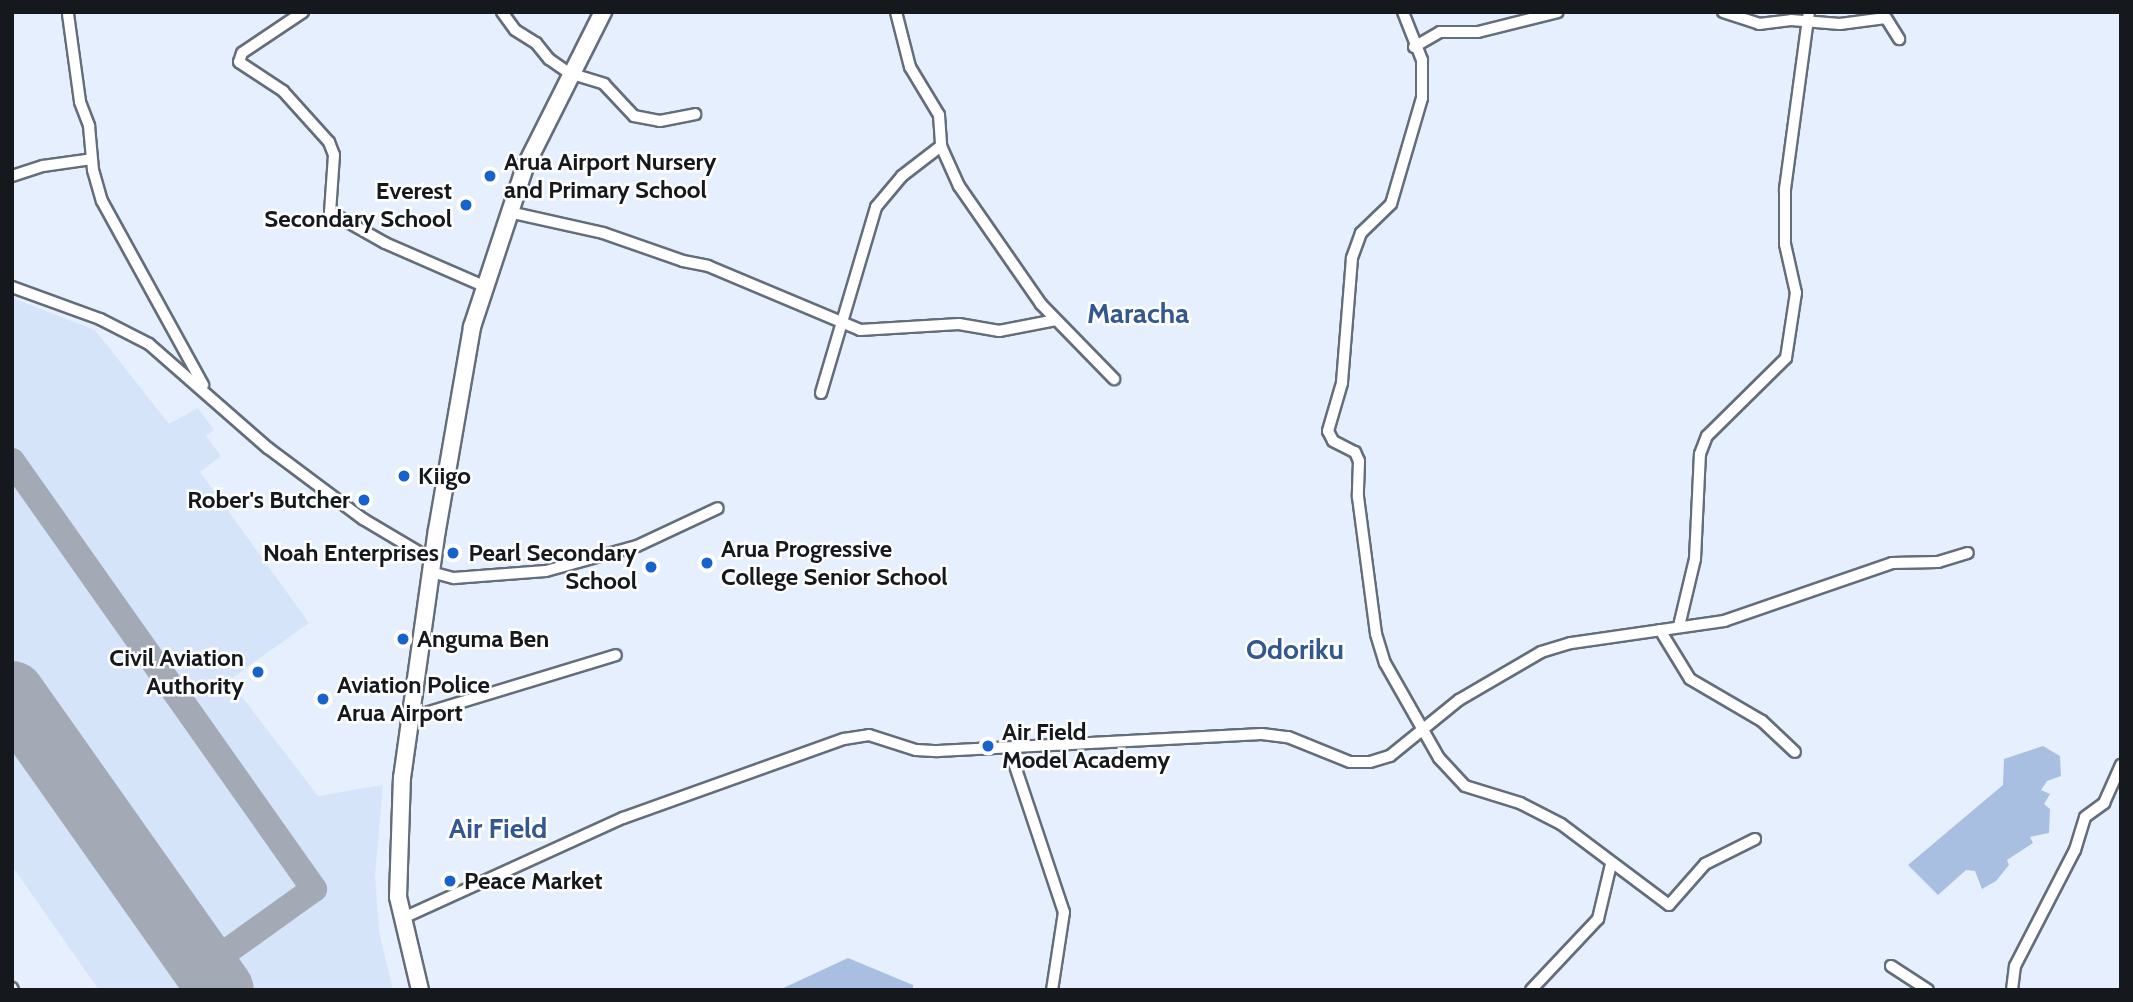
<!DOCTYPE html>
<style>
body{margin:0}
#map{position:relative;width:2133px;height:1002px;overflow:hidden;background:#e5effe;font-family:Cabin,sans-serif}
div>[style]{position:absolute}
.built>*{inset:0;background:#d6e4fa}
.green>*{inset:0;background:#a9bfe2}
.taxiway>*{height:26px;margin:-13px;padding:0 13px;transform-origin:13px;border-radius:13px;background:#a3aab6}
.runway>*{height:66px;margin:-33px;padding:0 33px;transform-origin:33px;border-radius:33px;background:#a3aab6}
.roads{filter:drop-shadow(2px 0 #646d7a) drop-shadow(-2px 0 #646d7a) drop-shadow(0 2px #646d7a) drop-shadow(0 -2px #646d7a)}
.street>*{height:10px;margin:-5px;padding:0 5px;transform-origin:5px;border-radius:5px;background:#fff}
.primary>*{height:16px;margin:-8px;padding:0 8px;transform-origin:8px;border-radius:8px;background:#fff}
.dots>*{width:19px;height:19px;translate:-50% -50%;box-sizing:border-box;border:4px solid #fff;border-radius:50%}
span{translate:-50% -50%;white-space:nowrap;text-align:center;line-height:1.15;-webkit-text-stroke:5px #fff;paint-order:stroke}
.poi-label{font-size:24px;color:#15181d;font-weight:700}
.left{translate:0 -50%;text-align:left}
.right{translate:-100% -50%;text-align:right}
.quarter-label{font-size:28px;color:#33588f;font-weight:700}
.frame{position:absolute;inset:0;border:14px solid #15181d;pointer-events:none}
</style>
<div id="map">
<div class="built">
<div style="clip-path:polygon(12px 298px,95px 330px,169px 424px,198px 408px,214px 430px,206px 436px,221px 456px,200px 472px,309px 623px,229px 680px,318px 796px,383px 785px,375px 875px,379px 932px,393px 990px,99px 990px,12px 866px)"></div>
</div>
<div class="green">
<div style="clip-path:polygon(2043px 746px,2060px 756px,2061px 776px,2047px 781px,2041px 790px,2050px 794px,2044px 804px,2050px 809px,2049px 833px,2030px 837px,2033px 843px,2007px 860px,2009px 865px,1996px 881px,1982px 889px,1975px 871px,1966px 870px,1938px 895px,1908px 865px,2003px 785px,2004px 759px)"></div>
<div style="clip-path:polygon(848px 958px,913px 985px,913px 990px,779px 990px)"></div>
</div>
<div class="taxiway">
<div style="left:12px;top:461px;width:524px;rotate:54.79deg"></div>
<div style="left:314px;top:889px;width:134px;rotate:144.4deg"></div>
</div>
<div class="runway">
<div style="left:12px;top:694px;width:362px;rotate:54.8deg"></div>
</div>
<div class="roads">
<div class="street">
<div style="left:303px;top:12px;width:73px;rotate:146.1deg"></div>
<div style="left:242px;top:53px;width:9px;rotate:108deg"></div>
<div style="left:239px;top:62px;width:53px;rotate:33.4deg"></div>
<div style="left:283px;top:91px;width:69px;rotate:48deg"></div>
<div style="left:329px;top:142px;width:14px;rotate:69deg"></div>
<div style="left:334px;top:155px;width:57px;rotate:94deg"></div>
<div style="left:330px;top:212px;width:63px;rotate:29.4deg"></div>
<div style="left:385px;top:243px;width:108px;rotate:23.5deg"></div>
<div style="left:502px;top:12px;width:22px;rotate:54deg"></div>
<div style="left:515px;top:30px;width:25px;rotate:32deg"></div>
<div style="left:536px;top:43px;width:21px;rotate:51deg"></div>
<div style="left:549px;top:59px;width:24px;rotate:35deg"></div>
<div style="left:569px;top:73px;width:37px;rotate:17deg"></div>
<div style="left:604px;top:84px;width:44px;rotate:46.8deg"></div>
<div style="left:634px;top:116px;width:26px;rotate:11deg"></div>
<div style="left:660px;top:121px;width:36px;rotate:-11deg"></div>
<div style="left:896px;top:12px;width:57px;rotate:75.7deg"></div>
<div style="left:910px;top:67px;width:56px;rotate:58.9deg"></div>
<div style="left:939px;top:115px;width:31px;rotate:86deg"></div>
<div style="left:941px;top:146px;width:44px;rotate:65.8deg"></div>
<div style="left:959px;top:186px;width:144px;rotate:55.2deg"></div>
<div style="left:1041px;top:304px;width:105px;rotate:45.8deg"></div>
<div style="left:1403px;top:12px;width:52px;rotate:68.4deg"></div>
<div style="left:1422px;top:60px;width:38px;rotate:90deg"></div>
<div style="left:1422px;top:98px;width:110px;rotate:106.3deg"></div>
<div style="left:1391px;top:204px;width:42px;rotate:136deg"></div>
<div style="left:1361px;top:233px;width:27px;rotate:110deg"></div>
<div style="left:1352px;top:258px;width:125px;rotate:94.6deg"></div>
<div style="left:1342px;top:383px;width:50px;rotate:106.3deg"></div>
<div style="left:1328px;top:431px;width:11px;rotate:63deg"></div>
<div style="left:1333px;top:441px;width:25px;rotate:27deg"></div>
<div style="left:1355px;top:452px;width:10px;rotate:66deg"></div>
<div style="left:1359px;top:461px;width:36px;rotate:92deg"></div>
<div style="left:1358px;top:497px;width:138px;rotate:82.5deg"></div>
<div style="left:1376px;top:634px;width:30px;rotate:73deg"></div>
<div style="left:1385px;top:663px;width:109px;rotate:60.4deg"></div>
<div style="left:1439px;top:758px;width:38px;rotate:47deg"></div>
<div style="left:1465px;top:786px;width:58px;rotate:17.2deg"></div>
<div style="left:1520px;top:803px;width:46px;rotate:27.1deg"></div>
<div style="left:1561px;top:824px;width:135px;rotate:36.9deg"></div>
<div style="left:1669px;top:905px;width:55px;rotate:-48.7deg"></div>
<div style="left:1705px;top:864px;width:56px;rotate:-26.6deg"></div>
<div style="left:1723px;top:12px;width:38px;rotate:18deg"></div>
<div style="left:1759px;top:24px;width:32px;rotate:-7deg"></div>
<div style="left:1791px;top:20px;width:49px;rotate:4.7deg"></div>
<div style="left:1840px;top:24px;width:46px;rotate:-7.4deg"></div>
<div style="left:1886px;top:18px;width:25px;rotate:58deg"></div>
<div style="left:68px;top:14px;width:89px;rotate:82.2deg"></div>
<div style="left:80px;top:102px;width:26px;rotate:69deg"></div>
<div style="left:89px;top:126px;width:44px;rotate:84.8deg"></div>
<div style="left:93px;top:170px;width:32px;rotate:74deg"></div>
<div style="left:102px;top:201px;width:210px;rotate:61.2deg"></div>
<div style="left:1414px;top:47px;width:30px;rotate:-30deg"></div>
<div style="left:1440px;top:32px;width:38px"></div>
<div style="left:1478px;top:32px;width:82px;rotate:-14deg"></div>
<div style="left:12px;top:176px;width:33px;rotate:-18deg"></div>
<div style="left:43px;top:166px;width:49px;rotate:-8.1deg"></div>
<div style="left:509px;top:212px;width:96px;rotate:12.6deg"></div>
<div style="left:603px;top:233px;width:85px;rotate:19.3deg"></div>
<div style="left:683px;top:261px;width:25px;rotate:11deg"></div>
<div style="left:708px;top:266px;width:165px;rotate:22.8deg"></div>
<div style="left:860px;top:330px;width:99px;rotate:-3.5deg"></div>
<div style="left:959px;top:324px;width:41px;rotate:9.9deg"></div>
<div style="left:999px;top:331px;width:58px;rotate:-10.9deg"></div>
<div style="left:12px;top:287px;width:94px;rotate:20deg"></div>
<div style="left:100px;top:319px;width:55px;rotate:27deg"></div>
<div style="left:149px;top:344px;width:158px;rotate:41.2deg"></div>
<div style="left:268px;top:448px;width:119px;rotate:36.8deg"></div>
<div style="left:363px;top:519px;width:80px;rotate:30.7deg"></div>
<div style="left:821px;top:393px;width:194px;rotate:-73.5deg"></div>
<div style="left:876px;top:207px;width:40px;rotate:-50deg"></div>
<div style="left:902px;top:176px;width:49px;rotate:-37.6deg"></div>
<div style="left:431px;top:572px;width:24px;rotate:15deg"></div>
<div style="left:454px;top:578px;width:92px;rotate:-4.4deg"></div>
<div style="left:546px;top:571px;width:94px;rotate:-15.4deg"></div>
<div style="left:637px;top:546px;width:89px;rotate:-25.1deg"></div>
<div style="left:1679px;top:626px;width:69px;rotate:-76.6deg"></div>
<div style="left:1695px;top:559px;width:105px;rotate:-87.3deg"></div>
<div style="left:1700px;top:454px;width:19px;rotate:-69deg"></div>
<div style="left:1707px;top:436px;width:111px;rotate:-44.6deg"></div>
<div style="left:1786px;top:358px;width:66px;rotate:-81.3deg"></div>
<div style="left:1796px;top:293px;width:50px;rotate:-102.7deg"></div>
<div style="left:1785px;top:244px;width:55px;rotate:-90deg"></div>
<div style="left:1785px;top:189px;width:179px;rotate:-82.3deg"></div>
<div style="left:1660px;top:630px;width:57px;rotate:58.5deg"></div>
<div style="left:1690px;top:679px;width:83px;rotate:30.3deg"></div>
<div style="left:1762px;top:721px;width:45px;rotate:43.2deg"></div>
<div style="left:409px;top:718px;width:216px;rotate:-16.9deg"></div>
<div style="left:1009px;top:748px;width:173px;rotate:71.5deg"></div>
<div style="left:1064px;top:912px;width:79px;rotate:98.7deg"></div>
<div style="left:401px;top:919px;width:244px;rotate:-24.5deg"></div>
<div style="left:623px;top:818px;width:235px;rotate:-19.7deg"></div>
<div style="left:844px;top:739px;width:25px;rotate:-9deg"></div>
<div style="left:869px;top:735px;width:49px;rotate:17.7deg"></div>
<div style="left:916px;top:750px;width:22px;rotate:3deg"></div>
<div style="left:938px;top:751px;width:324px;rotate:-3deg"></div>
<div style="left:1262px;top:734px;width:26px;rotate:7deg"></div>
<div style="left:1288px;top:737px;width:67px;rotate:22deg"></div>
<div style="left:1350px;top:762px;width:20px"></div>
<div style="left:1370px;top:762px;width:21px;rotate:-17deg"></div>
<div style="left:1390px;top:756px;width:89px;rotate:-39.1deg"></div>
<div style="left:1459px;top:700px;width:95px;rotate:-30.3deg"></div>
<div style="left:1541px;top:652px;width:31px;rotate:-17deg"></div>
<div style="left:1571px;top:643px;width:155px;rotate:-8.2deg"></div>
<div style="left:1724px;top:621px;width:178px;rotate:-19deg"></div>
<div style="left:1892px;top:563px;width:46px;rotate:-1.2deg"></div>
<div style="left:1938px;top:562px;width:31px;rotate:-17deg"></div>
<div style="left:1891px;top:966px;width:44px;rotate:33deg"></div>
<div style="left:12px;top:988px;width:2px;rotate:63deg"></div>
<div style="left:1531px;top:990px;width:98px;rotate:-46.7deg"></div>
<div style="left:1598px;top:919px;width:57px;rotate:-76.7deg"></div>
<div style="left:2012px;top:990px;width:24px;rotate:-83deg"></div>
<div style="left:2015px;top:966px;width:131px;rotate:-62.7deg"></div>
<div style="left:2075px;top:850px;width:34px;rotate:-73deg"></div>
<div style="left:2085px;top:817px;width:24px;rotate:-36deg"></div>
<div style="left:2104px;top:803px;width:42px;rotate:-65.9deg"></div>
</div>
<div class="primary">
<div style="left:420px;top:990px;width:96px;rotate:-103.3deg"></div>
<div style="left:398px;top:897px;width:119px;rotate:-88.1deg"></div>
<div style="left:402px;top:778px;width:250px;rotate:-82deg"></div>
<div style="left:437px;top:530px;width:206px;rotate:-80.2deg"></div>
<div style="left:472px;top:327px;width:169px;rotate:-71.7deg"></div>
<div style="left:525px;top:167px;width:174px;rotate:-63.3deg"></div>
</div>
</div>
<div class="dots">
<div style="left:490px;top:176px;background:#1763ce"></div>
<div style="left:466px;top:205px;background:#1763ce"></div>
<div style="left:404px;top:476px;background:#1763ce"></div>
<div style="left:364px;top:500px;background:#1763ce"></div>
<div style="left:453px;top:553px;background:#1763ce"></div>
<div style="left:707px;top:563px;background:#1763ce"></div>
<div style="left:651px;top:567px;background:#1763ce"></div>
<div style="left:403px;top:639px;background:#1763ce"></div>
<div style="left:258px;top:672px;background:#1763ce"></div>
<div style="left:323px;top:699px;background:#1763ce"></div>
<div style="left:988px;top:746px;background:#1763ce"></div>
<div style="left:450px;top:881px;background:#1763ce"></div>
</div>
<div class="poi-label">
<span class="left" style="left:504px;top:176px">Arua Airport Nursery<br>and Primary School</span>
<span class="right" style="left:452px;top:205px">Everest<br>Secondary School</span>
<span class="left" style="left:418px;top:476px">Kiigo</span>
<span class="right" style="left:350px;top:500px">Rober's Butcher</span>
<span class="left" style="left:721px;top:563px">Arua Progressive<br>College Senior School</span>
<span class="right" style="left:439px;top:553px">Noah Enterprises</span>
<span class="right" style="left:637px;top:567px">Pearl Secondary<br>School</span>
<span class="left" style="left:417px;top:639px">Anguma Ben</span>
<span class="right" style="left:244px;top:672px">Civil Aviation<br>Authority</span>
<span class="left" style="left:337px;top:699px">Aviation Police<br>Arua Airport</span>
<span class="left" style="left:1002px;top:746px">Air Field<br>Model Academy</span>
<span class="left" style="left:464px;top:881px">Peace Market</span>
</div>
<div class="quarter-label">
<span style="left:1138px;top:313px">Maracha</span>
<span style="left:1295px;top:649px">Odoriku</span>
<span style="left:498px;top:828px">Air Field</span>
</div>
<div class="frame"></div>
</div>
